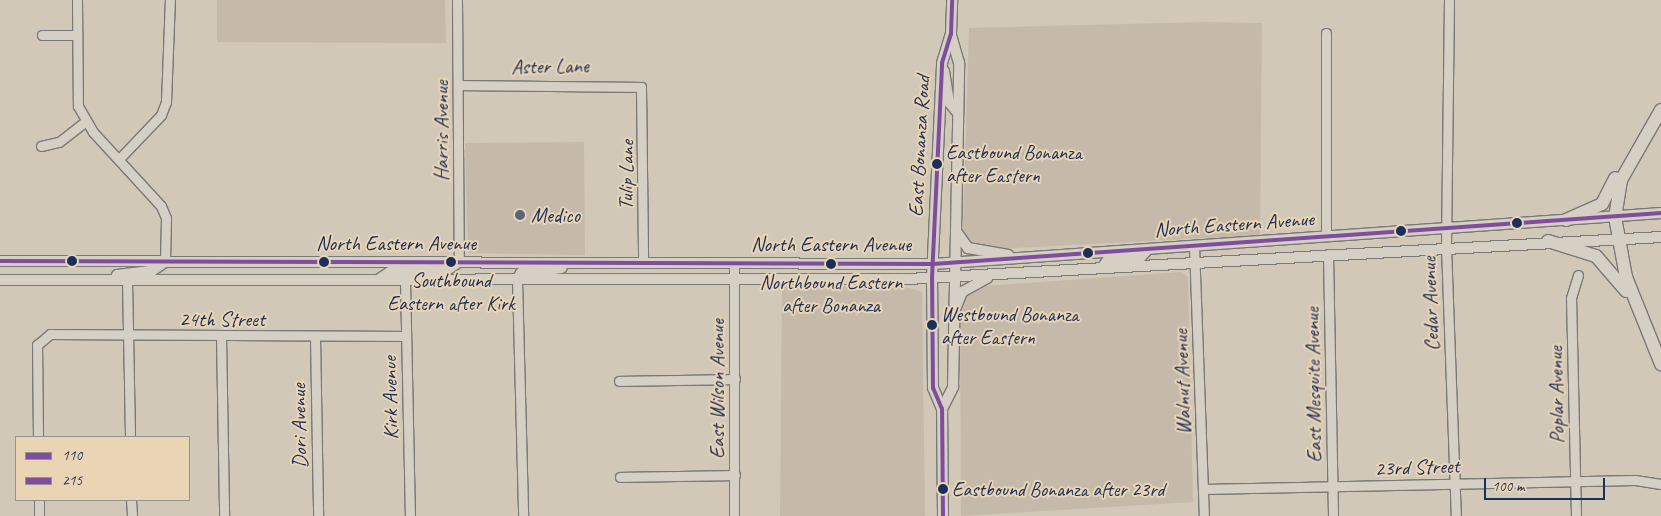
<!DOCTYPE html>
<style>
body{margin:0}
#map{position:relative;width:1661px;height:516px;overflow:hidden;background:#d2c8b8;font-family:Caveat,sans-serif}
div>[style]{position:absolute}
.built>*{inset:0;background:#c5b9aa}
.roads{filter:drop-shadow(1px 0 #79797a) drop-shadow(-1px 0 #79797a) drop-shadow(0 1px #79797a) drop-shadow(0 -1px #79797a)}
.minor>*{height:9px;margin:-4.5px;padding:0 4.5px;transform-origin:4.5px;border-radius:4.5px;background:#d6cfc3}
.major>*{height:10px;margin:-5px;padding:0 5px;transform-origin:5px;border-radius:5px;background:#d6cfc3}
.highway>*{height:12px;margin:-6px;padding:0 6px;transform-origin:6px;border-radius:6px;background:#d6cfc3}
.bus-1>*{height:4px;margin:-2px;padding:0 2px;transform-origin:2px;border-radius:2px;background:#804c9e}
.bus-2>*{height:4px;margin:-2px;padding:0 2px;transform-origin:2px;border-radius:2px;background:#804c9e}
.dots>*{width:14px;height:14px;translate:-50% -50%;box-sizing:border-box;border:2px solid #e9d4b3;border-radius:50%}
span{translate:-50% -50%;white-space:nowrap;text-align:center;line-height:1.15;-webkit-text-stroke:4px #e9d4b3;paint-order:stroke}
.bus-label{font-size:20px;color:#1b2f5e}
.left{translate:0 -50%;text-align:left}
.street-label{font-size:21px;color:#1b2f5e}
.poi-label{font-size:21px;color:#1b2f5e}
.legend{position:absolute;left:15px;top:436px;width:175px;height:65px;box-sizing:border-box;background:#e9d4b3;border:1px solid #979291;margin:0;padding:6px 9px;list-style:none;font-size:15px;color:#1b2f5e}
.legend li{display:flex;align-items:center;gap:10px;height:25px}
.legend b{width:25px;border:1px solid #979291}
.scale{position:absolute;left:1484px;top:478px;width:121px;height:22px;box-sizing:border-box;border:2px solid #1b2f5e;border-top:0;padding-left:6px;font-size:15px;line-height:18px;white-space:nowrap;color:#1b2f5e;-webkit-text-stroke:4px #e9d4b3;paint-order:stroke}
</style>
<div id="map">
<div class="built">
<div style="clip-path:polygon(217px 0,445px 0,446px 43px,217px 42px)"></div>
<div style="clip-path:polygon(1205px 22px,1262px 23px,1260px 235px,998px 249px,973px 246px,967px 241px,963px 229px,969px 28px)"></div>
<div style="clip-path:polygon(584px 142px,585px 255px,468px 253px,465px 143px)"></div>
<div style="clip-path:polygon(1181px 272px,1188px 277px,1193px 502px,961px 516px,960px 308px,967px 294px,983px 286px)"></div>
<div style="clip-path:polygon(782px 286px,910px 288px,922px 292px,925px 516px,780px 516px)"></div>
</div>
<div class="roads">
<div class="minor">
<div style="left:77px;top:0;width:106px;rotate:89.5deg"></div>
<div style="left:78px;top:106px;width:30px;rotate:60deg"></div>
<div style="left:93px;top:132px;width:100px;rotate:47.4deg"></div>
<div style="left:161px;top:206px;width:13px;rotate:67deg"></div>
<div style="left:166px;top:218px;width:44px;rotate:91.3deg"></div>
<div style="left:457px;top:0;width:262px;rotate:89.6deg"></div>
<div style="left:1449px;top:0;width:247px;rotate:90.7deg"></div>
<div style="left:1446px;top:247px;width:269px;rotate:87.9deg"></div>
<div style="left:1326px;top:33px;width:203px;rotate:90deg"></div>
<div style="left:42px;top:35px;width:35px"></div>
<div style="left:459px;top:85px;width:182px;rotate:0.6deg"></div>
<div style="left:641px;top:87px;width:176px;rotate:89.3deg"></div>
<div style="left:41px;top:146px;width:18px;rotate:-13deg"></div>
<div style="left:59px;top:142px;width:33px;rotate:-38deg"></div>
<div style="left:119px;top:159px;width:61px;rotate:-46.3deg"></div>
<div style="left:161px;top:115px;width:14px;rotate:-69deg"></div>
<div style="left:166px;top:102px;width:102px;rotate:-87.8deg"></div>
<div style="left:1194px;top:246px;width:270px;rotate:87.9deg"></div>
<div style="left:1328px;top:254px;width:262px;rotate:88.9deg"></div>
<div style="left:734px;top:263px;width:253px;rotate:90deg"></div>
<div style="left:127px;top:279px;width:158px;rotate:88.9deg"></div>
<div style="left:405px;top:280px;width:236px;rotate:88.8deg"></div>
<div style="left:517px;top:280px;width:236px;rotate:88.5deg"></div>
<div style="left:221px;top:336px;width:180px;rotate:89deg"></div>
<div style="left:315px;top:336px;width:180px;rotate:89deg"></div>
<div style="left:619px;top:381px;width:116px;rotate:-1deg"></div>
<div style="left:38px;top:437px;width:92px;rotate:-90.6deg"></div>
<div style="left:37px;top:345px;width:17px;rotate:-40deg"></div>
<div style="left:50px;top:334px;width:356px;rotate:0.3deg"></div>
<div style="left:620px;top:477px;width:115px;rotate:-1deg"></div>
<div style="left:1203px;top:489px;width:432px;rotate:-1.2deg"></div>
<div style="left:1635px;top:480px;width:26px;rotate:9deg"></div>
<div style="left:39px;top:500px;width:16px;rotate:90deg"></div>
<div style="left:131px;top:500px;width:16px;rotate:86deg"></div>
<div style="left:1576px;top:516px;width:218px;rotate:-91.3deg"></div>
<div style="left:1571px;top:298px;width:24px;rotate:-73deg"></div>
</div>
<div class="major">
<div style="left:944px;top:71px;width:31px;rotate:81deg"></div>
<div style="left:949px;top:102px;width:13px;rotate:51deg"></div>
<div style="left:956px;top:231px;width:21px;rotate:55deg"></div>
<div style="left:968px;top:248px;width:41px;rotate:9.9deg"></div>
<div style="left:0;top:261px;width:933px;rotate:0.18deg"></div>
<div style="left:933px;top:264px;width:730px;rotate:-4.01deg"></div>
<div style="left:1102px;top:268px;width:9px;rotate:-54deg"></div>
<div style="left:1107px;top:261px;width:33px;rotate:-5deg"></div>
<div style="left:1140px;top:258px;width:12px;rotate:-48deg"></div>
<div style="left:117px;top:275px;width:35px;rotate:-7deg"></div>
<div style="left:152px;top:271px;width:16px;rotate:-35deg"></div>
<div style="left:0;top:280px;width:908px;rotate:-0.06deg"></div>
<div style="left:908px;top:279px;width:754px;rotate:-3.19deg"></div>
<div style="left:378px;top:280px;width:18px;rotate:-34deg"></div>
<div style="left:393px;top:270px;width:54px"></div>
<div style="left:447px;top:270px;width:14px;rotate:-34deg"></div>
<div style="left:517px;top:280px;width:8px;rotate:-60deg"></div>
<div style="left:521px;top:273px;width:41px;rotate:-7deg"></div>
<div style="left:956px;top:307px;width:16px;rotate:-68deg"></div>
<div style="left:962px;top:292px;width:29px;rotate:-29deg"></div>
<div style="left:942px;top:409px;width:25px;rotate:-63deg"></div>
<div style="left:953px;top:387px;width:324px;rotate:-88.9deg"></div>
<div style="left:959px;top:63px;width:29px;rotate:-106deg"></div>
<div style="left:943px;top:516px;width:107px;rotate:-90.5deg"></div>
<div style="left:942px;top:409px;width:23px;rotate:-113deg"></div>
<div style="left:933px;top:388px;width:110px;rotate:-90.5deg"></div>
<div style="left:932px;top:278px;width:215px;rotate:-87.3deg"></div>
<div style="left:942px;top:63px;width:30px;rotate:-73deg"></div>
<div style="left:951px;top:34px;width:34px;rotate:-88deg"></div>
</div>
<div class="highway">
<div style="left:1661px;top:110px;width:81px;rotate:119.7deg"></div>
<div style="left:1621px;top:180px;width:37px;rotate:99deg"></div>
<div style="left:1615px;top:217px;width:61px;rotate:79.6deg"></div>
<div style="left:1626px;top:277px;width:94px;rotate:68.1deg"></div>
<div style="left:1566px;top:220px;width:39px;rotate:-24deg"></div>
<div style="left:1602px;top:204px;width:29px;rotate:-63deg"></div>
<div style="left:1548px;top:241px;width:50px;rotate:17.4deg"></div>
<div style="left:1596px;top:256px;width:46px;rotate:49.4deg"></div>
</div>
</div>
<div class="bus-1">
<div style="left:0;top:261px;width:933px;rotate:0.18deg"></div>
<div style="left:933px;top:264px;width:730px;rotate:-4.01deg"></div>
</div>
<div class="bus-2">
<div style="left:943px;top:516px;width:107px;rotate:-90.5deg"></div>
<div style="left:942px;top:409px;width:23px;rotate:-113deg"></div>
<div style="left:933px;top:388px;width:110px;rotate:-90.5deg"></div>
<div style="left:932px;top:278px;width:215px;rotate:-87.3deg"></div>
<div style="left:942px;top:63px;width:30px;rotate:-73deg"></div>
<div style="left:951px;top:34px;width:34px;rotate:-88deg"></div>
</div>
<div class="dots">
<div style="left:937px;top:164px;background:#1b2f5e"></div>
<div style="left:520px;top:215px;background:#5b657e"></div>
<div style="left:1517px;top:223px;background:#1b2f5e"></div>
<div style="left:1401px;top:231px;background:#1b2f5e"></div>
<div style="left:1088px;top:253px;background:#1b2f5e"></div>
<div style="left:72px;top:261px;background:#1b2f5e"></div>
<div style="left:324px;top:262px;background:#1b2f5e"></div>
<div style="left:451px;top:262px;background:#1b2f5e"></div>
<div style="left:831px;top:264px;background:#1b2f5e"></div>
<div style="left:932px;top:325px;background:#1b2f5e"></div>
<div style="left:943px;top:489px;background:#1b2f5e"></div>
</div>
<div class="bus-label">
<span class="left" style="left:946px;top:164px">Eastbound Bonanza<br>after Eastern</span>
<span style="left:451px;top:292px">Southbound<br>Eastern after Kirk</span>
<span style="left:831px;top:294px">Northbound Eastern<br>after Bonanza</span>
<span class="left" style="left:941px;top:326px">Westbound Bonanza<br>after Eastern</span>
<span class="left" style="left:952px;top:489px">Eastbound Bonanza after 23rd</span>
</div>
<div class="street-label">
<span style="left:550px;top:66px;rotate:-1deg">Aster Lane</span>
<span style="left:441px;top:131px;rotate:-90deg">Harris Avenue</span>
<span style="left:919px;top:146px;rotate:-87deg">East Bonanza Road</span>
<span style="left:626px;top:175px;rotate:-89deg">Tulip Lane</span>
<span style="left:1234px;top:224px;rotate:-4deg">North Eastern Avenue</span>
<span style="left:396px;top:243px">North Eastern Avenue</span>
<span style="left:831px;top:244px">North Eastern Avenue</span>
<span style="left:1430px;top:304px;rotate:-92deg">Cedar Avenue</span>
<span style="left:222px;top:319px">24th Street</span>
<span style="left:1182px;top:382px;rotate:-92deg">Walnut Avenue</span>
<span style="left:1313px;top:385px;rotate:-91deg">East Mesquite Avenue</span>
<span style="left:717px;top:389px;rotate:-90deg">East Wilson Avenue</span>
<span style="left:1556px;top:395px;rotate:-91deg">Poplar Avenue</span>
<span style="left:390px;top:398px;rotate:-91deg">Kirk Avenue</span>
<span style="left:299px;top:426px;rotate:-91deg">Dori Avenue</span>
<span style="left:1417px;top:467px;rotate:-2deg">23rd Street</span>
</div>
<div class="poi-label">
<span class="left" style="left:531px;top:215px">Medico</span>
</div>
<ul class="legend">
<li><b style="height:6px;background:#804c9e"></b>110</li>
<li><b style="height:6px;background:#804c9e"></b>215</li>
</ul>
<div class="scale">100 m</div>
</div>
